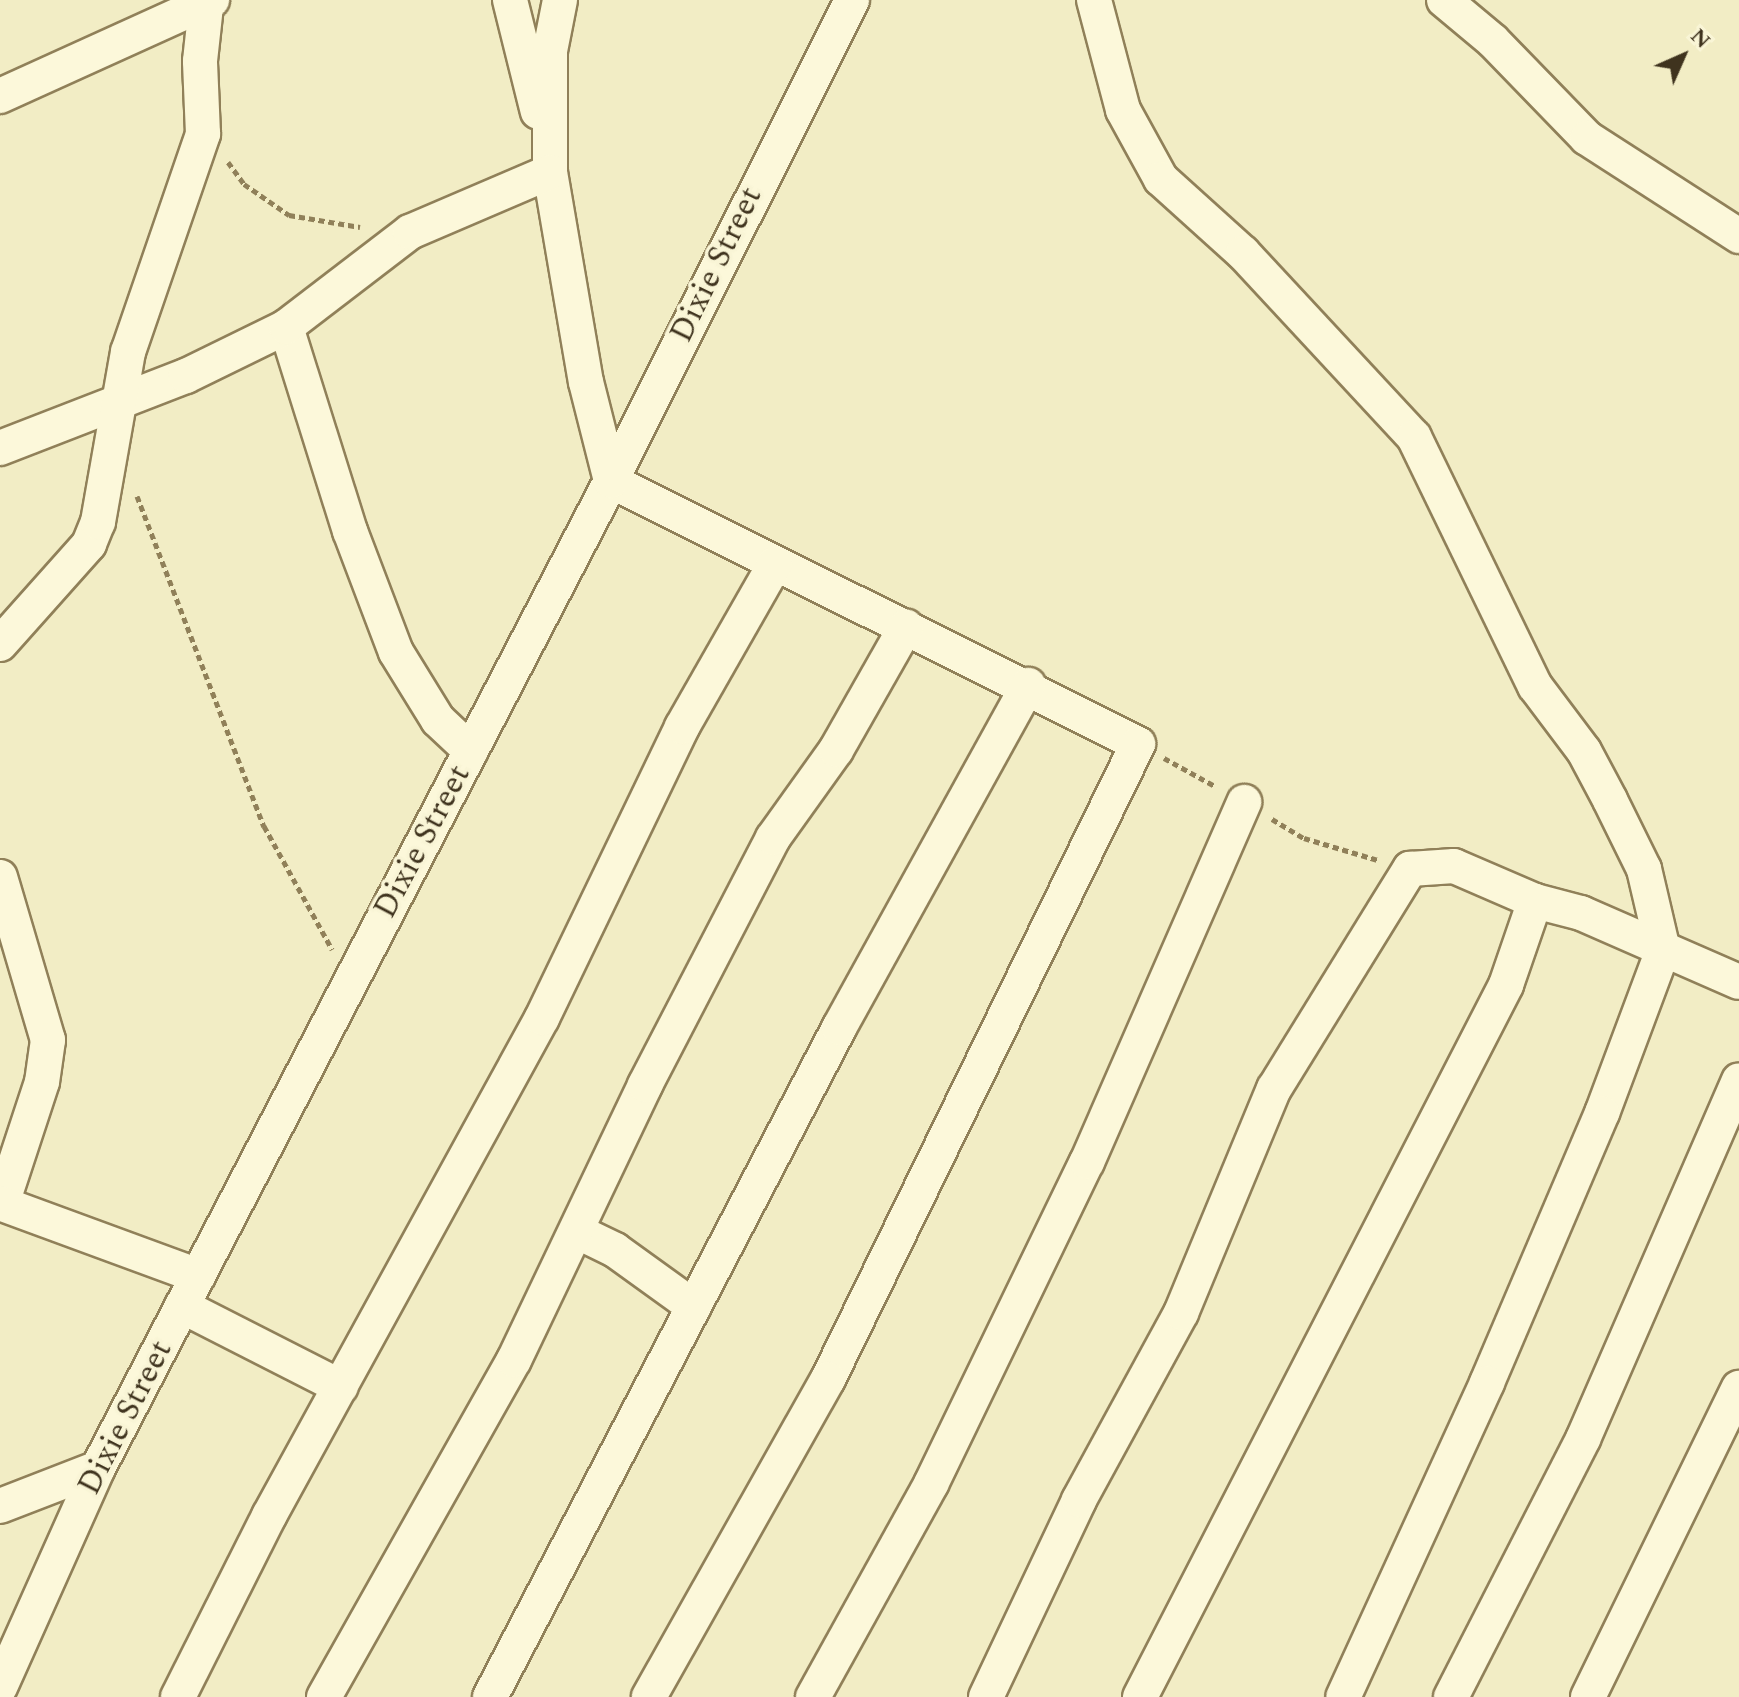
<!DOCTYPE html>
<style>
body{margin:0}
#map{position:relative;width:1739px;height:1697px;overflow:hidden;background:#f2edc5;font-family:Spectral,serif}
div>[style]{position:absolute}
.path>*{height:5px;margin-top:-2.5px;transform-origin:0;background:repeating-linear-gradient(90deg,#908059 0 6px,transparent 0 10px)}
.roads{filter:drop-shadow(2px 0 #908059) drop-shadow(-2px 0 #908059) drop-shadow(0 2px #908059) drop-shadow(0 -2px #908059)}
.minor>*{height:34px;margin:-17px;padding:0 17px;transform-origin:17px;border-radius:17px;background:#fcf8da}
span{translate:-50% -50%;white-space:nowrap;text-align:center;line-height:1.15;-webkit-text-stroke:7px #f9f5d6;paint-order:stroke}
.street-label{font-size:32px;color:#3f331e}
.north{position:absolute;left:1643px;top:16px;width:80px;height:80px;-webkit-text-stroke:6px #f9f5d6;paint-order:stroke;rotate:45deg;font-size:22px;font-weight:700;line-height:32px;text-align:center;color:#3f331e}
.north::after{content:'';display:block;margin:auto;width:28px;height:36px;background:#3f331e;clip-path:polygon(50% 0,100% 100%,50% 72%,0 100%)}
</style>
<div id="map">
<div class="path">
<div style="left:228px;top:162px;width:27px;rotate:54deg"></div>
<div style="left:244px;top:184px;width:55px;rotate:34.6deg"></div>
<div style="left:289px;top:215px;width:72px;rotate:9.6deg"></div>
<div style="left:137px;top:496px;width:354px;rotate:69deg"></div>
<div style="left:264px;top:826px;width:141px;rotate:61.1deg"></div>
<div style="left:1164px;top:758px;width:58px;rotate:28.8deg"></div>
<div style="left:1272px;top:819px;width:37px;rotate:31deg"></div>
<div style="left:1304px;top:838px;width:77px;rotate:16.6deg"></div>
</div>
<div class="roads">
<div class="minor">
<div style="left:510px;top:0;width:115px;rotate:76deg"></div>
<div style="left:560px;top:0;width:52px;rotate:101.1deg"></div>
<div style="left:550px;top:51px;width:121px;rotate:90deg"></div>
<div style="left:550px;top:172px;width:213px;rotate:80.3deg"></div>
<div style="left:586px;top:382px;width:102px;rotate:75.8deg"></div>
<div style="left:611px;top:481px;width:589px;rotate:26.52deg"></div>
<div style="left:1138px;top:744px;width:707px;rotate:116.02deg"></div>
<div style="left:828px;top:1379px;width:365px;rotate:119.4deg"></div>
<div style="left:1094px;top:0;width:114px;rotate:75.2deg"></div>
<div style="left:1123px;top:110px;width:79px;rotate:61.2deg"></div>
<div style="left:1161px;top:179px;width:110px;rotate:42.1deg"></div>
<div style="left:1243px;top:253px;width:251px;rotate:47.1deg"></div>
<div style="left:1414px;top:437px;width:277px;rotate:64.1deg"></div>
<div style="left:1535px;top:686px;width:81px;rotate:53deg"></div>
<div style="left:1584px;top:751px;width:55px;rotate:62deg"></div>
<div style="left:1610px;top:800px;width:77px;rotate:63.8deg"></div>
<div style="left:1644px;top:869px;width:83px;rotate:76.8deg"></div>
<div style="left:1663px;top:950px;width:174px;rotate:110.5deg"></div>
<div style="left:1602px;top:1113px;width:293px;rotate:113.1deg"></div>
<div style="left:1487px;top:1383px;width:345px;rotate:114.6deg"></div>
<div style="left:1444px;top:0;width:64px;rotate:39.9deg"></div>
<div style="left:1493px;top:41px;width:135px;rotate:45.9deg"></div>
<div style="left:1587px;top:138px;width:181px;rotate:32.8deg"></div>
<div style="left:0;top:96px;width:233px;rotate:-24.4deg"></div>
<div style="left:286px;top:327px;width:214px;rotate:72.6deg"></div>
<div style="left:350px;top:531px;width:129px;rotate:69.2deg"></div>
<div style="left:396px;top:652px;width:80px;rotate:58.3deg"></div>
<div style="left:438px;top:720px;width:45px;rotate:43.2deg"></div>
<div style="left:0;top:448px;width:199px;rotate:-21.2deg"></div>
<div style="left:186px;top:376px;width:111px;rotate:-26.1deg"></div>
<div style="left:286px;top:327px;width:156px;rotate:-37.5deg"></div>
<div style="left:410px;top:232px;width:152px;rotate:-23.2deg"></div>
<div style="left:0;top:644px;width:134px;rotate:-48.3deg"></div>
<div style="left:89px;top:544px;width:24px;rotate:-68deg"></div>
<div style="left:98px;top:522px;width:173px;rotate:-80deg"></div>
<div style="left:128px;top:352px;width:231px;rotate:-71deg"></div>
<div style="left:203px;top:134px;width:73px;rotate:-92.4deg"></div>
<div style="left:200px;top:61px;width:55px;rotate:-83.8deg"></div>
<div style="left:0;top:877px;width:170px;rotate:73.6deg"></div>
<div style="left:48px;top:1040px;width:42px;rotate:98.1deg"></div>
<div style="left:42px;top:1082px;width:128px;rotate:108.2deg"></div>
<div style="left:0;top:1203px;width:211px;rotate:20.2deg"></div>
<div style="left:578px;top:1232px;width:41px;rotate:25.9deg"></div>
<div style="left:615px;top:1250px;width:97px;rotate:35.8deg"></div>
<div style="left:182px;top:1306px;width:178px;rotate:27deg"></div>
<div style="left:0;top:1506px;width:105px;rotate:-21.2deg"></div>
<div style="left:0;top:1687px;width:240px;rotate:-65.9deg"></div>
<div style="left:98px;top:1468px;width:1112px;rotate:-62.54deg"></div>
<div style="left:611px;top:481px;width:538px;rotate:-63.39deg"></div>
<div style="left:178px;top:1697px;width:203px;rotate:-63.3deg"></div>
<div style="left:269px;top:1516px;width:568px;rotate:-61.27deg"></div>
<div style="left:542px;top:1018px;width:323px;rotate:-64.3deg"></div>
<div style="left:682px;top:727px;width:188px;rotate:-60.3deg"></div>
<div style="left:324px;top:1697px;width:387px;rotate:-60.6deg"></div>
<div style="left:514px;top:1360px;width:305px;rotate:-64.5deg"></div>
<div style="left:645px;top:1085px;width:278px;rotate:-62.6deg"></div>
<div style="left:773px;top:838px;width:108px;rotate:-54.4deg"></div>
<div style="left:836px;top:750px;width:142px;rotate:-60.4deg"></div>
<div style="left:490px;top:1697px;width:755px;rotate:-62.45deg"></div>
<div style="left:839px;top:1028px;width:392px;rotate:-61.1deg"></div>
<div style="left:813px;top:1697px;width:244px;rotate:-61deg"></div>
<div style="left:931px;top:1484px;width:358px;rotate:-64.2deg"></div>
<div style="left:1087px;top:1162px;width:393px;rotate:-66.4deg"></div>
<div style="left:986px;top:1697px;width:218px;rotate:-64.7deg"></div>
<div style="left:1079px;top:1500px;width:213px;rotate:-61.4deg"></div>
<div style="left:1181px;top:1313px;width:243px;rotate:-67.5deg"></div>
<div style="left:1274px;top:1089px;width:259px;rotate:-58.3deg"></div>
<div style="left:1410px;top:869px;width:44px;rotate:-3.9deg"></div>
<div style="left:1454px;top:866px;width:88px;rotate:23.4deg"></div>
<div style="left:1535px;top:901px;width:48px;rotate:14.6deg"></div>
<div style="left:1581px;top:913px;width:172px;rotate:23.6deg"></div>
<div style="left:1140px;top:1697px;width:801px;rotate:-62.79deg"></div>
<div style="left:1506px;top:985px;width:89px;rotate:-71deg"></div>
<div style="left:1451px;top:1697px;width:290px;rotate:-62.9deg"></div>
<div style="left:1583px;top:1439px;width:391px;rotate:-66.5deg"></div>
<div style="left:1588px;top:1697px;width:344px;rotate:-64deg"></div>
</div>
</div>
<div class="street-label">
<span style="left:717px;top:265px;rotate:-64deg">Dixie Street</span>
<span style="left:423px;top:842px;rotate:-62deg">Dixie Street</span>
<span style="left:126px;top:1418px;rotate:-63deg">Dixie Street</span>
</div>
<div class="north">N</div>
</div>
